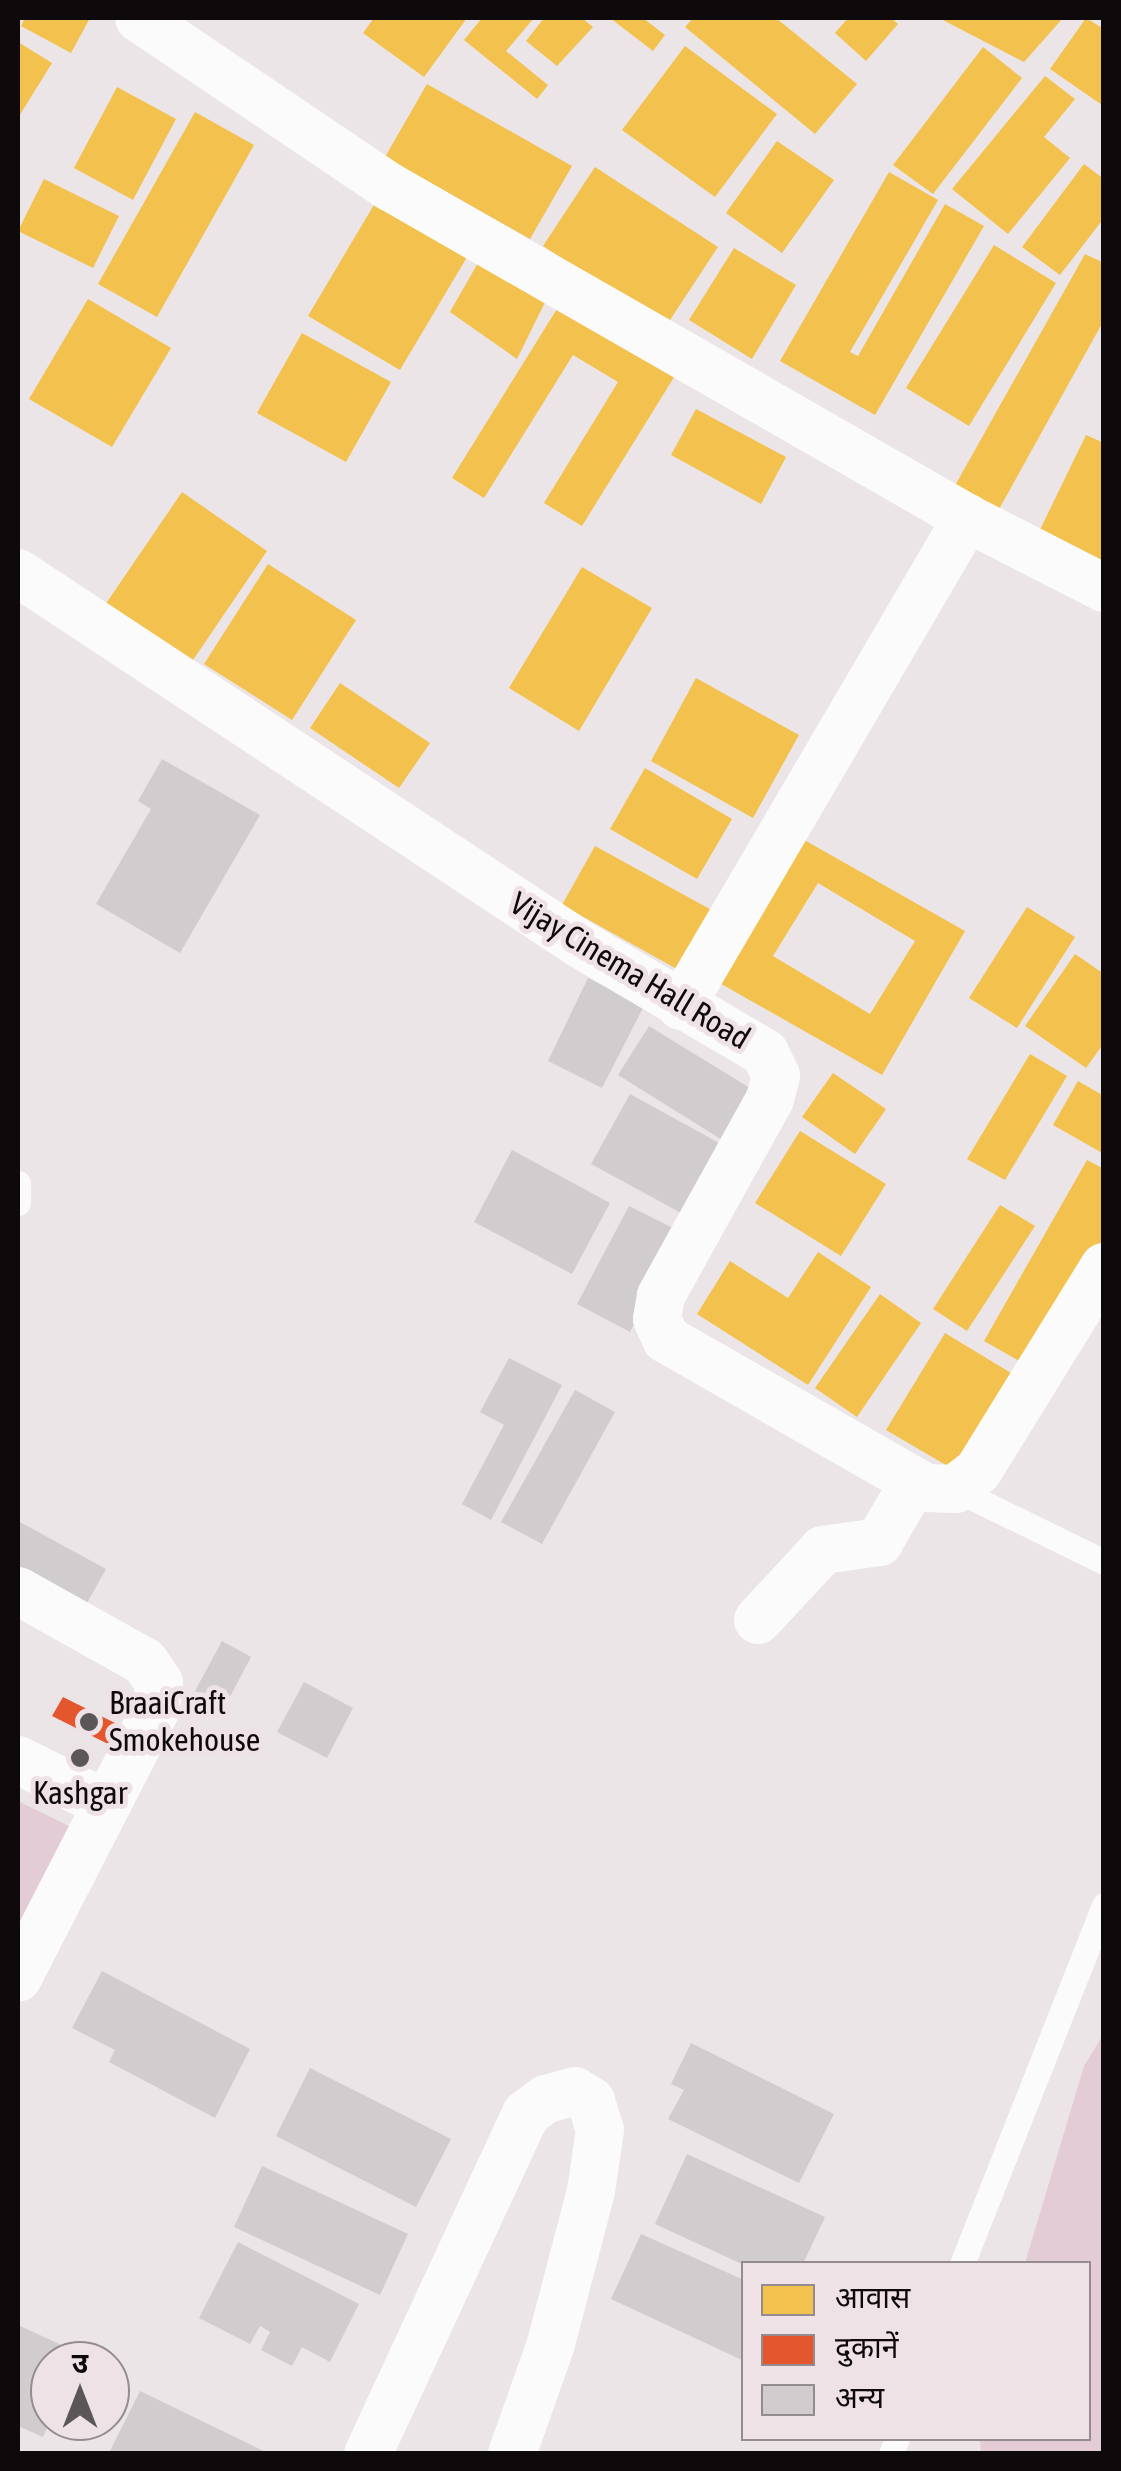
<!DOCTYPE html>
<meta charset="utf-8">
<style>
body{margin:0}
#map{position:relative;width:1121px;height:2471px;overflow:hidden;background:#ebe5e7;font-family:"Asap Condensed","Noto Sans Devanagari",sans-serif}
div>[style]{position:absolute}
.green>*{inset:0;background:#e3ccd5}
.homes>*{inset:0;background:#f2c14e}
.shops>*{inset:0;background:#e4572e}
.building>*{inset:0;background:#d1ccce}
.service>*{height:25px;margin:-12.5px;padding:0 12.5px;transform-origin:12.5px;border-radius:12.5px;background:#fcfbfb}
.minor>*{height:48px;margin:-24px;padding:0 24px;transform-origin:24px;border-radius:24px;background:#fcfbfb}
.dots>*{width:28px;height:28px;translate:-50% -50%;box-sizing:border-box;border:5px solid #eee2e6;border-radius:50%}
span{translate:-50% -50%;white-space:nowrap;text-align:center;line-height:1.15;-webkit-text-stroke:10px #eee2e6;paint-order:stroke}
.street-label{font-size:32px;color:#0e0a0c}
.poi-label{font-size:32px;color:#0e0a0c}
.left{translate:0 -50%;text-align:left}
.frame{position:absolute;inset:0;border:20px solid #0e0a0c;pointer-events:none}
.legend{position:absolute;left:741px;top:2261px;width:350px;height:180px;box-sizing:border-box;background:#eee2e6;border:2px solid #948c8f;margin:0;padding:12px 18px;list-style:none;font-size:30px;color:#0e0a0c}
.legend li{display:flex;align-items:center;gap:20px;height:50px}
.legend b{width:50px;border:2px solid #948c8f}
.north{position:absolute;left:30px;top:2341px;width:100px;height:100px;box-sizing:border-box;background:#eee2e6;border:2px solid #948c8f;border-radius:50%;rotate:0deg;font-size:28px;font-weight:700;line-height:40px;text-align:center;color:#0e0a0c}
.north::after{content:'';display:block;margin:auto;width:35px;height:45px;background:#5b5759;clip-path:polygon(50% 0,100% 100%,50% 72%,0 100%)}
</style>
<div id="map">
<div class="green">
<div style="clip-path:polygon(18px 1801px,69px 1826px,18px 1932px)"></div>
<div style="clip-path:polygon(1103px 2035px,1103px 2453px,981px 2453px,980px 2439px,1088px 2438px,1088px 2264px,1025px 2263px,1084px 2066px)"></div>
</div>
<div class="homes">
<div style="clip-path:polygon(25px 18px,90px 18px,71px 53px,21px 26px)"></div>
<div style="clip-path:polygon(374px 18px,467px 18px,424px 77px,363px 33px)"></div>
<div style="clip-path:polygon(482px 18px,534px 18px,506px 51px,548px 85px,537px 99px,464px 40px)"></div>
<div style="clip-path:polygon(544px 18px,582px 18px,593px 27px,557px 66px,526px 41px)"></div>
<div style="clip-path:polygon(610px 18px,643px 18px,665px 35px,653px 51px)"></div>
<div style="clip-path:polygon(693px 18px,776px 18px,857px 84px,815px 134px,685px 27px)"></div>
<div style="clip-path:polygon(848px 18px,891px 18px,898px 24px,866px 61px,835px 33px)"></div>
<div style="clip-path:polygon(939px 18px,1063px 18px,1024px 62px)"></div>
<div style="clip-path:polygon(1086px 18px,1104px 29px,1102px 105px,1050px 69px)"></div>
<div style="clip-path:polygon(18px 42px,52px 63px,18px 118px)"></div>
<div style="clip-path:polygon(685px 46px,777px 114px,715px 197px,622px 130px)"></div>
<div style="clip-path:polygon(983px 47px,1022px 78px,933px 194px,893px 165px)"></div>
<div style="clip-path:polygon(1045px 76px,1075px 99px,1044px 137px,1070px 158px,1008px 234px,952px 189px)"></div>
<div style="clip-path:polygon(427px 84px,572px 166px,530px 239px,385px 157px)"></div>
<div style="clip-path:polygon(117px 87px,176px 119px,133px 200px,74px 168px)"></div>
<div style="clip-path:polygon(195px 112px,254px 145px,157px 317px,98px 284px)"></div>
<div style="clip-path:polygon(777px 141px,834px 180px,782px 253px,726px 213px)"></div>
<div style="clip-path:polygon(1084px 164px,1104px 179px,1104px 218px,1060px 275px,1022px 247px)"></div>
<div style="clip-path:polygon(595px 167px,718px 247px,666px 326px,543px 246px)"></div>
<div style="clip-path:polygon(889px 172px,938px 200px,850px 352px,858px 356px,945px 204px,984px 226px,875px 415px,780px 361px)"></div>
<div style="clip-path:polygon(44px 179px,119px 216px,93px 268px,18px 231px)"></div>
<div style="clip-path:polygon(378px 198px,470px 252px,400px 370px,308px 316px)"></div>
<div style="clip-path:polygon(994px 245px,1056px 283px,969px 426px,906px 388px)"></div>
<div style="clip-path:polygon(734px 248px,796px 285px,752px 359px,689px 320px)"></div>
<div style="clip-path:polygon(483px 254px,552px 288px,517px 359px,450px 312px)"></div>
<div style="clip-path:polygon(1085px 254px,1104px 263px,1104px 320px,993px 520px,948px 498px)"></div>
<div style="clip-path:polygon(88px 299px,171px 348px,112px 447px,29px 399px)"></div>
<div style="clip-path:polygon(560px 304px,676px 374px,582px 526px,544px 503px,618px 382px,573px 355px,484px 498px,452px 478px)"></div>
<div style="clip-path:polygon(302px 333px,391px 382px,346px 462px,257px 413px)"></div>
<div style="clip-path:polygon(696px 409px,786px 457px,761px 504px,671px 455px)"></div>
<div style="clip-path:polygon(1086px 435px,1104px 443px,1104px 571px,1036px 538px)"></div>
<div style="clip-path:polygon(182px 492px,267px 551px,191px 663px,105px 605px)"></div>
<div style="clip-path:polygon(268px 564px,356px 620px,292px 720px,204px 664px)"></div>
<div style="clip-path:polygon(582px 567px,652px 608px,579px 731px,509px 688px)"></div>
<div style="clip-path:polygon(696px 678px,799px 735px,753px 818px,651px 761px)"></div>
<div style="clip-path:polygon(340px 683px,430px 743px,399px 788px,310px 728px)"></div>
<div style="clip-path:polygon(645px 768px,732px 819px,697px 879px,610px 829px)"></div>
<div style="clip-path:polygon(evenodd,799px 837px,965px 931px,882px 1075px,716px 981px,799px 837px,818px 883px,915px 941px,870px 1014px,773px 956px,818px 883px)"></div>
<div style="clip-path:polygon(595px 846px,717px 913px,684px 973px,562px 905px)"></div>
<div style="clip-path:polygon(1027px 907px,1075px 937px,1017px 1028px,969px 998px)"></div>
<div style="clip-path:polygon(1075px 954px,1104px 974px,1104px 1043px,1086px 1068px,1025px 1026px)"></div>
<div style="clip-path:polygon(1030px 1054px,1067px 1076px,1005px 1180px,967px 1159px)"></div>
<div style="clip-path:polygon(833px 1073px,886px 1109px,855px 1154px,802px 1117px)"></div>
<div style="clip-path:polygon(1078px 1081px,1104px 1096px,1104px 1154px,1053px 1125px)"></div>
<div style="clip-path:polygon(800px 1131px,886px 1184px,841px 1256px,755px 1203px)"></div>
<div style="clip-path:polygon(1087px 1160px,1104px 1169px,1104px 1240px,1032px 1368px,984px 1341px)"></div>
<div style="clip-path:polygon(1000px 1205px,1035px 1226px,967px 1331px,933px 1309px)"></div>
<div style="clip-path:polygon(818px 1252px,871px 1287px,808px 1385px,697px 1314px,730px 1261px,788px 1298px)"></div>
<div style="clip-path:polygon(880px 1294px,921px 1323px,857px 1417px,815px 1388px)"></div>
<div style="clip-path:polygon(945px 1333px,1021px 1379px,963px 1475px,886px 1430px)"></div>
</div>
<div class="shops">
<div style="clip-path:polygon(63px 1697px,127px 1729px,116px 1748px,52px 1716px)"></div>
</div>
<div class="building">
<div style="clip-path:polygon(162px 759px,260px 815px,180px 953px,96px 904px,151px 809px,138px 801px)"></div>
<div style="clip-path:polygon(588px 978px,644px 1006px,602px 1088px,548px 1061px)"></div>
<div style="clip-path:polygon(649px 1026px,758px 1093px,727px 1143px,618px 1075px)"></div>
<div style="clip-path:polygon(630px 1094px,721px 1144px,683px 1214px,591px 1164px)"></div>
<div style="clip-path:polygon(512px 1150px,610px 1203px,572px 1274px,474px 1222px)"></div>
<div style="clip-path:polygon(629px 1206px,683px 1233px,630px 1332px,577px 1304px)"></div>
<div style="clip-path:polygon(509px 1358px,562px 1385px,491px 1520px,462px 1504px,504px 1425px,480px 1412px)"></div>
<div style="clip-path:polygon(575px 1390px,615px 1412px,542px 1544px,501px 1522px)"></div>
<div style="clip-path:polygon(18px 1521px,106px 1569px,83px 1610px,18px 1576px)"></div>
<div style="clip-path:polygon(222px 1641px,251px 1657px,224px 1708px,195px 1691px)"></div>
<div style="clip-path:polygon(304px 1682px,353px 1708px,327px 1758px,277px 1732px)"></div>
<div style="clip-path:polygon(102px 1971px,250px 2049px,215px 2118px,109px 2062px,115px 2050px,72px 2028px)"></div>
<div style="clip-path:polygon(691px 2043px,834px 2114px,799px 2183px,668px 2119px,684px 2090px,671px 2084px)"></div>
<div style="clip-path:polygon(310px 2068px,451px 2139px,416px 2207px,276px 2136px)"></div>
<div style="clip-path:polygon(687px 2154px,825px 2217px,803px 2264px,744px 2265px,655px 2224px)"></div>
<div style="clip-path:polygon(262px 2166px,408px 2234px,380px 2295px,234px 2227px)"></div>
<div style="clip-path:polygon(641px 2234px,744px 2280px,744px 2361px,611px 2299px)"></div>
<div style="clip-path:polygon(238px 2242px,359px 2304px,330px 2362px,302px 2347px,292px 2366px,261px 2350px,270px 2332px,260px 2326px,250px 2344px,199px 2318px)"></div>
<div style="clip-path:polygon(18px 2325px,81px 2354px,78px 2361px,50px 2361px,50px 2422px,43px 2437px,18px 2426px)"></div>
<div style="clip-path:polygon(140px 2391px,270px 2454px,116px 2454px,110px 2451px)"></div>
</div>
<div class="service">
<div style="left:18px;top:1183px;width:20px;rotate:90deg"></div>
<div style="left:955px;top:1489px;width:166px;rotate:26.1deg"></div>
<div style="left:962px;top:2264px;width:386px;rotate:-68.4deg"></div>
<div style="left:891px;top:2454px;width:17px;rotate:-69deg"></div>
</div>
<div class="minor">
<div style="left:139px;top:18px;width:303px;rotate:34deg"></div>
<div style="left:390px;top:187px;width:665px;rotate:29.84deg"></div>
<div style="left:967px;top:518px;width:154px;rotate:27.1deg"></div>
<div style="left:18px;top:573px;width:673px;rotate:33.43deg"></div>
<div style="left:580px;top:944px;width:215px;rotate:30.5deg"></div>
<div style="left:765px;top:1053px;width:25px;rotate:64deg"></div>
<div style="left:776px;top:1076px;width:24px;rotate:105deg"></div>
<div style="left:770px;top:1099px;width:225px;rotate:119deg"></div>
<div style="left:661px;top:1296px;width:23px;rotate:100deg"></div>
<div style="left:657px;top:1319px;width:22px;rotate:66deg"></div>
<div style="left:666px;top:1339px;width:300px;rotate:29.8deg"></div>
<div style="left:926px;top:1488px;width:29px;rotate:2deg"></div>
<div style="left:955px;top:1489px;width:29px;rotate:-38deg"></div>
<div style="left:978px;top:1471px;width:240px;rotate:-58.3deg"></div>
<div style="left:681px;top:1006px;width:566px;rotate:-59.63deg"></div>
<div style="left:18px;top:1591px;width:145px;rotate:29.2deg"></div>
<div style="left:145px;top:1662px;width:25px;rotate:56deg"></div>
<div style="left:159px;top:1683px;width:26px;rotate:97deg"></div>
<div style="left:156px;top:1709px;width:302px;rotate:117.2deg"></div>
<div style="left:758px;top:1620px;width:96px;rotate:-47.1deg"></div>
<div style="left:823px;top:1550px;width:57px;rotate:-8.1deg"></div>
<div style="left:879px;top:1542px;width:69px;rotate:-59.7deg"></div>
<div style="left:18px;top:1760px;width:98px;rotate:26.6deg"></div>
<div style="left:368px;top:2454px;width:375px;rotate:-65.1deg"></div>
<div style="left:526px;top:2114px;width:25px;rotate:-37deg"></div>
<div style="left:546px;top:2099px;width:30px;rotate:-15deg"></div>
<div style="left:575px;top:2091px;width:19px;rotate:32deg"></div>
<div style="left:591px;top:2101px;width:30px;rotate:73deg"></div>
<div style="left:600px;top:2130px;width:62px;rotate:98.4deg"></div>
<div style="left:591px;top:2191px;width:158px;rotate:104.7deg"></div>
<div style="left:551px;top:2344px;width:117px;rotate:109.5deg"></div>
</div>
<div class="dots">
<div style="left:89px;top:1722px;background:#5b5759"></div>
<div style="left:80px;top:1758px;background:#5b5759"></div>
</div>
<div class="street-label">
<span style="left:630px;top:971px;rotate:31deg">Vijay Cinema Hall Road</span>
</div>
<div class="poi-label">
<span class="left" style="left:109px;top:1722px">BraaiCraft<br>Smokehouse</span>
<span style="left:80px;top:1793px">Kashgar</span>
</div>
<div class="frame"></div>
<ul class="legend">
<li><b style="height:28px;background:#f2c14e"></b>आवास</li>
<li><b style="height:28px;background:#e4572e"></b>दुकानें</li>
<li><b style="height:28px;background:#d1ccce"></b>अन्य</li>
</ul>
<div class="north">उ</div>
</div>
